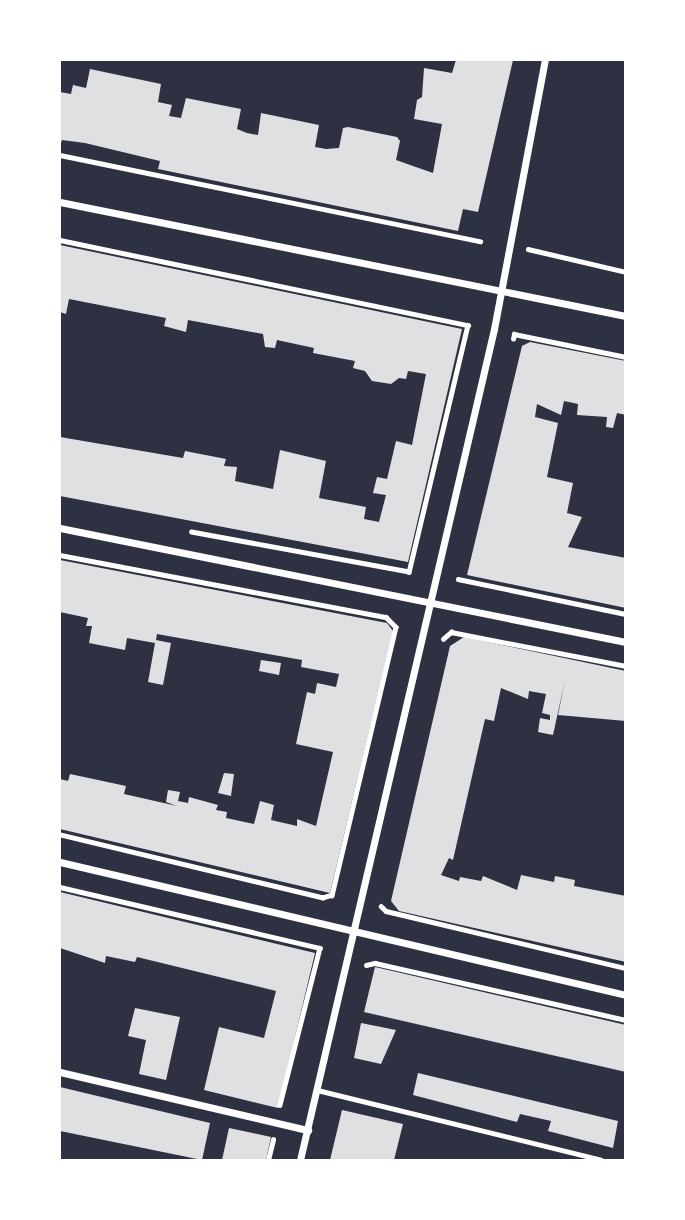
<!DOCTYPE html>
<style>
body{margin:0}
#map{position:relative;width:685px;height:1220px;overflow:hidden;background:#2d3142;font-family:Jost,sans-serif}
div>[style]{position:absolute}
.building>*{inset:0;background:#e0e0e3}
.path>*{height:4.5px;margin:-2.25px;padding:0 2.25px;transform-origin:2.25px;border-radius:2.25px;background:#fff}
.service>*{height:5px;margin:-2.5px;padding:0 2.5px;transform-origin:2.5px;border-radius:2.5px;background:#fff}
.minor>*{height:7px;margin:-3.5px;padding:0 3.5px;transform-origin:3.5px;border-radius:3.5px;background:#fff}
span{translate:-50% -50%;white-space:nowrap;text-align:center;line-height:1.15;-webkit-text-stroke:6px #fff;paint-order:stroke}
.frame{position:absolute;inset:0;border:61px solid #fff;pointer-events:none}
</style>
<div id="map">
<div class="building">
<div style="clip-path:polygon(456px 60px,513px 60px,478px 212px,463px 209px,458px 231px,158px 169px,160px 161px,85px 143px,62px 140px,60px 145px,60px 92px,71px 94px,73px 85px,86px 88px,90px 69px,161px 84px,158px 102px,172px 105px,169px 116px,181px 118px,186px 98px,241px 109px,237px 129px,247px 133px,258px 135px,261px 113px,319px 125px,315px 147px,326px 149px,339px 148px,343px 128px,348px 127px,397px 137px,400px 141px,396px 160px,433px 173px,442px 124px,414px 119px,417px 100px,422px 97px,424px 68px,452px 73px)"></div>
<div style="clip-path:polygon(60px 245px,462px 329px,408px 562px,60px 496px,60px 437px,183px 458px,185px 451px,226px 459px,224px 466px,237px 467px,235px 481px,273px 489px,280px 450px,326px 461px,319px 498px,366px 507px,364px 519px,379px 522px,386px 495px,373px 493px,377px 477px,387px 479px,396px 441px,412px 445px,426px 374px,408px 371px,406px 379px,399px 378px,391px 384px,372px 381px,365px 371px,353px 368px,355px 361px,313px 353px,314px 348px,277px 340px,275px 348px,265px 347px,263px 334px,188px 320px,186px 332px,164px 326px,166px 318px,69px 299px,66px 314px,60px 312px)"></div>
<div style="clip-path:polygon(530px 342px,626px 361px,626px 415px,617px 413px,613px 428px,606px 427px,607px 417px,577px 415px,578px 404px,564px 401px,561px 415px,537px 404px,535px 417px,558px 423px,547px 477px,573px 483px,567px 513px,582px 517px,568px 547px,626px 558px,626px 608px,467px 575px,522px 346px)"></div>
<div style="clip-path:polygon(60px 560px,387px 623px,393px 631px,330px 893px,60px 829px,60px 779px,68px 781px,70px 774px,126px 786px,124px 794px,177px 806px,166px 802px,168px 790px,180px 792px,178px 801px,188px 803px,189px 797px,218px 805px,216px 810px,227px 812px,226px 818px,254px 824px,260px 801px,274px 805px,271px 820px,297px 826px,297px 819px,316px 826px,333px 752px,296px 744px,307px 692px,315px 694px,317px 683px,336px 687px,339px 674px,301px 667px,302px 660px,157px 634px,156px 640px,171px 643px,163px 685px,148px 682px,155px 643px,127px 638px,125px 650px,89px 643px,92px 626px,86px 626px,88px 618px,60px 612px)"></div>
<div style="clip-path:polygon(464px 637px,626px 671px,626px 721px,558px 715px,565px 680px,553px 735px,538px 732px,540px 718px,550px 720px,550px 715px,542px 713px,546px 694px,529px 691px,528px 699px,501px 688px,494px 721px,485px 719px,453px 860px,449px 858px,441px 875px,459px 881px,460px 877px,481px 881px,483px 876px,517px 890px,521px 875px,554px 882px,555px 876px,575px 880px,574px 886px,626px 896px,626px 962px,399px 911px,391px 901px,450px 646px)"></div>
<div style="clip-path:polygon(261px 660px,281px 663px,279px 675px,259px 671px)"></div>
<div style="clip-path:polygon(224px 773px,234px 774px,231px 796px,218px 793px)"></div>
<div style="clip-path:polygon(60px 892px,315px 953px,278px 1108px,204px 1090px,219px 1027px,264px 1038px,276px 991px,137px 957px,135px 962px,106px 956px,105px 963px,60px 948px)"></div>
<div style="clip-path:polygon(375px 967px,626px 1025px,626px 1072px,364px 1012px)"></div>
<div style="clip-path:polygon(135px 1008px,180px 1017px,166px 1080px,139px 1074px,146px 1040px,128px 1036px)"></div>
<div style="clip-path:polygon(361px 1023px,396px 1030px,381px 1064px,354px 1058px)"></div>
<div style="clip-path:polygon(418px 1073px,618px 1121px,613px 1148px,548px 1131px,551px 1121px,520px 1114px,517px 1122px,413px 1095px)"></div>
<div style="clip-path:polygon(60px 1087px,210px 1123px,202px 1160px,60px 1131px)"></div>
<div style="clip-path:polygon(342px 1110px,403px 1124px,394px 1160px,330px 1160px)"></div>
<div style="clip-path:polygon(229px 1128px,271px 1137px,266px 1160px,222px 1160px)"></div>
</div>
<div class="path">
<div style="left:60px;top:155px;width:429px;rotate:11.6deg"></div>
<div style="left:60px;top:240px;width:417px;rotate:11.8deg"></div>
<div style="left:468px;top:325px;width:254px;rotate:103.4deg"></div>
<div style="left:409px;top:572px;width:221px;rotate:-169.6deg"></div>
<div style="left:528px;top:249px;width:101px;rotate:13.2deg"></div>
<div style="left:513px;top:339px;width:5px;rotate:-79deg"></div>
<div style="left:514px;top:334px;width:114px;rotate:11.6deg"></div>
<div style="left:60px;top:555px;width:332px;rotate:10.8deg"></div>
<div style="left:386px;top:617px;width:14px;rotate:45deg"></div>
<div style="left:396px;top:627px;width:276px;rotate:103.4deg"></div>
<div style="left:332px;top:895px;width:9px;rotate:162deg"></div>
<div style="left:323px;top:898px;width:270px;rotate:-166.5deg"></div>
<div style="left:458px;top:579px;width:172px;rotate:11.8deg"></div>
<div style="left:443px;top:639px;width:11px;rotate:-41deg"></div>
<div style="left:451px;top:632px;width:178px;rotate:11deg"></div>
<div style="left:60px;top:887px;width:267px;rotate:13.2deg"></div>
<div style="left:320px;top:948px;width:162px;rotate:104.3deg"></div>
<div style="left:381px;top:906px;width:7px;rotate:45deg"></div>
<div style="left:386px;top:911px;width:247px;rotate:13.4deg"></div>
<div style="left:366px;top:965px;width:9px;rotate:-13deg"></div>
<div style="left:375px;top:963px;width:257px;rotate:12.8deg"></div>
<div style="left:268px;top:1160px;width:21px;rotate:-76deg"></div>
</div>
<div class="service">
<div style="left:317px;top:1090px;width:292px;rotate:13.8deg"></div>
</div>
<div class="minor">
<div style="left:60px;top:202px;width:577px;rotate:11.39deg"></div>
<div style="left:60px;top:528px;width:577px;rotate:11.39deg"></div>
<div style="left:60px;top:862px;width:581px;rotate:13.22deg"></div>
<div style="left:60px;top:1072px;width:255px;rotate:13.2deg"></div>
<div style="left:300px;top:1160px;width:853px;rotate:-76.86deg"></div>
<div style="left:494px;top:329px;width:274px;rotate:-79.3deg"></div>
</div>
<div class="frame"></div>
</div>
